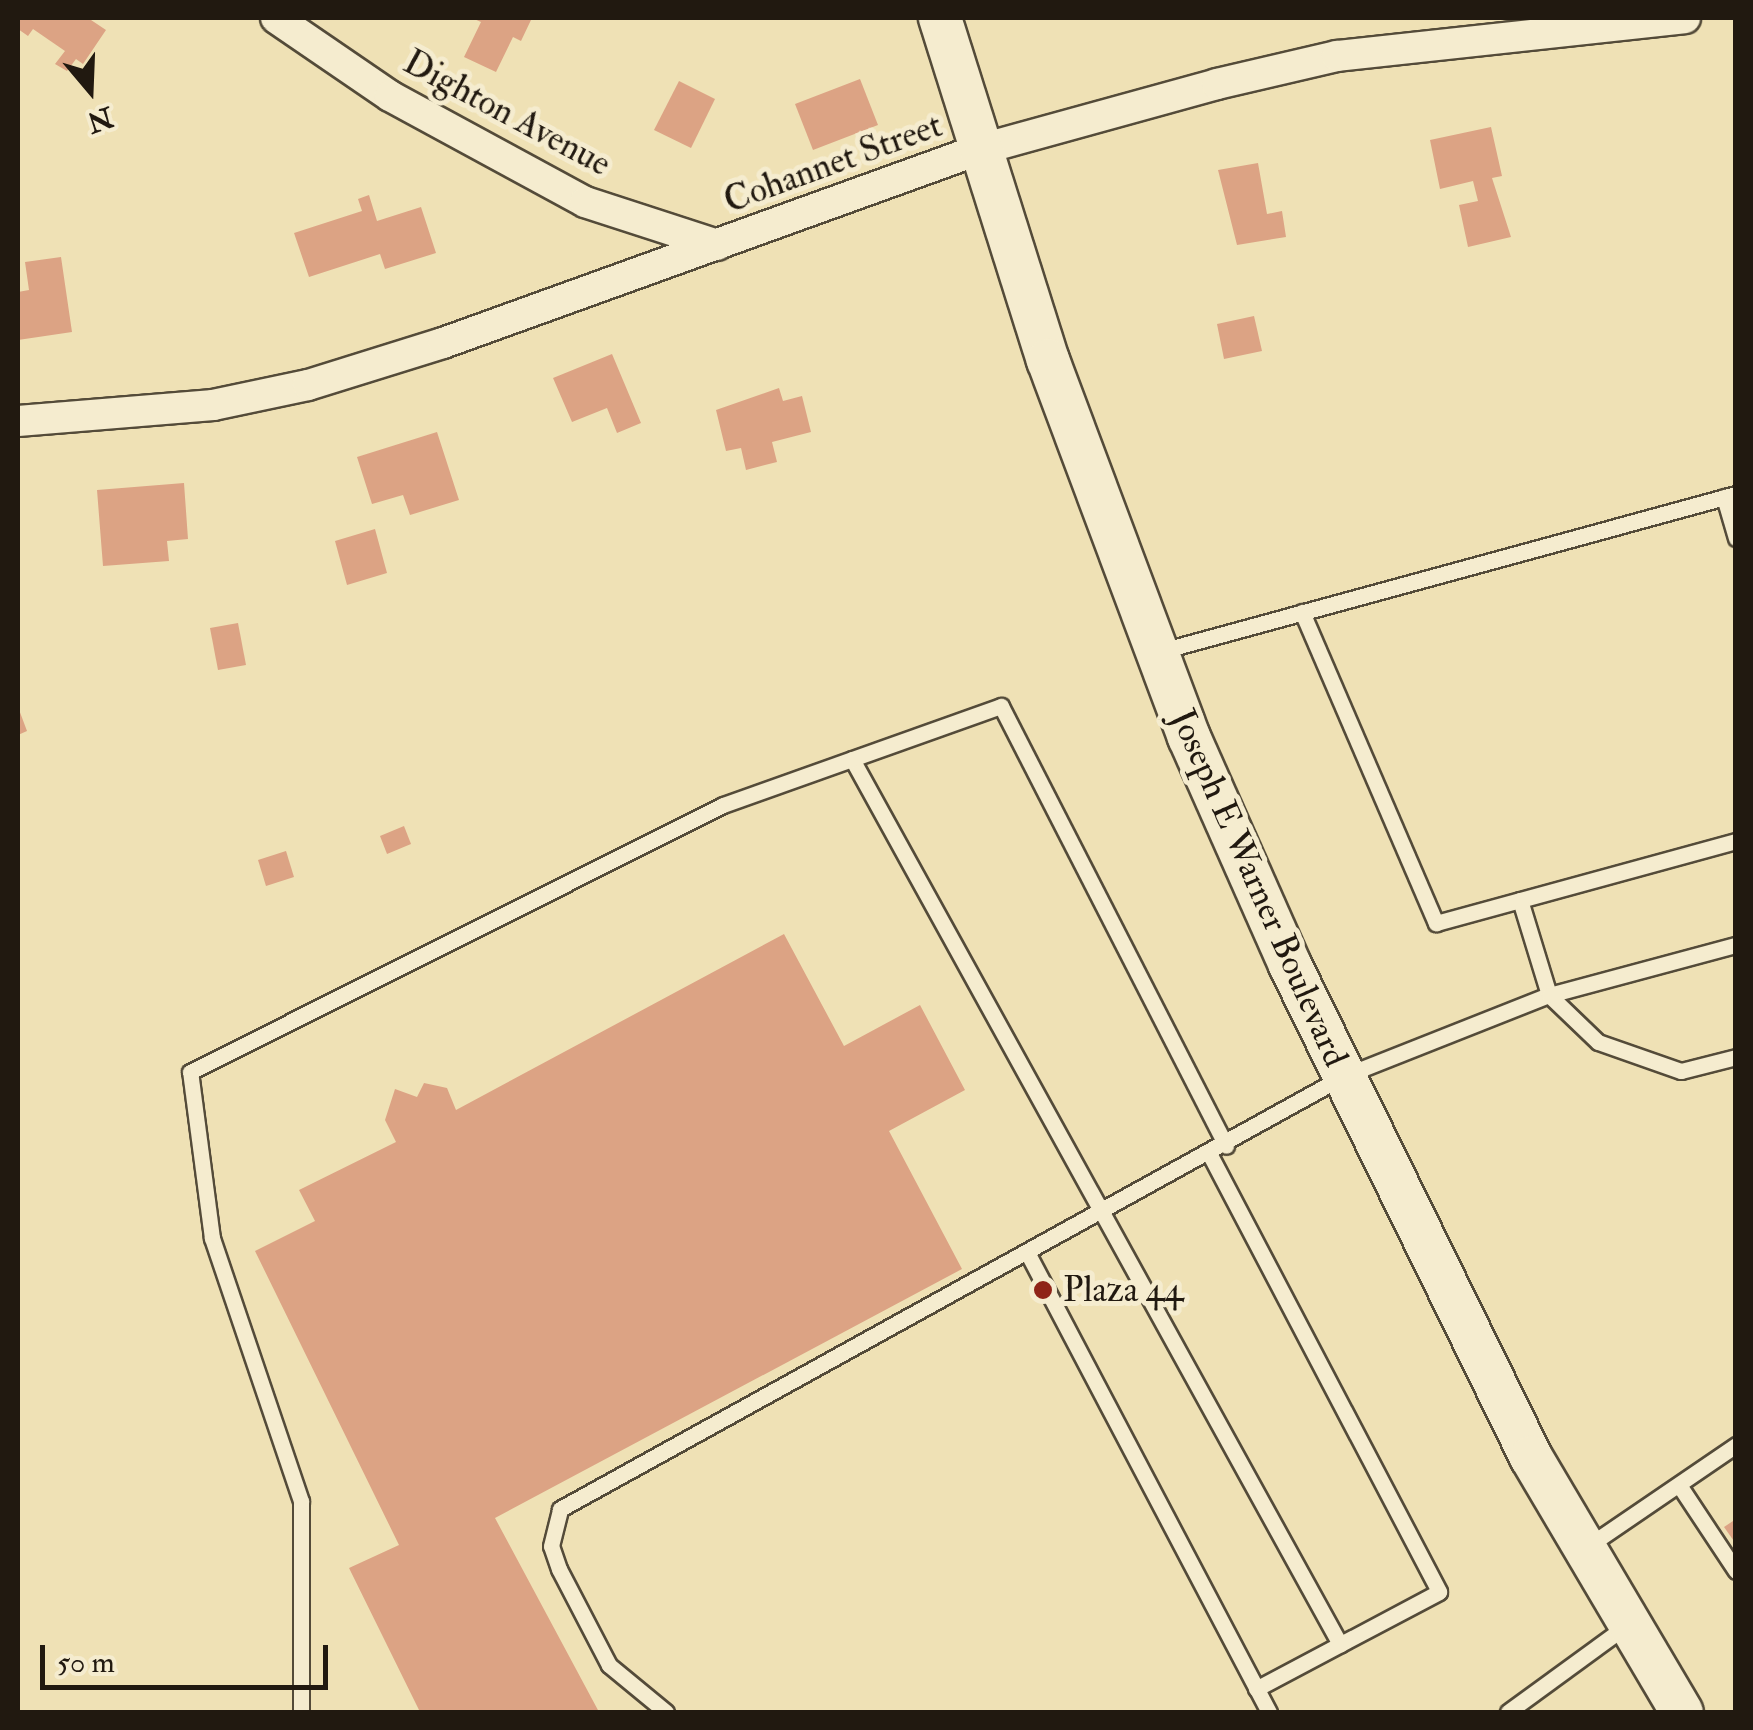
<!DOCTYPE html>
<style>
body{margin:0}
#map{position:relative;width:1753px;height:1730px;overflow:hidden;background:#efe1b5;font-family:"IM FELL Double Pica",serif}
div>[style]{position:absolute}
.building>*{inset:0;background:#dca384}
.roads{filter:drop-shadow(2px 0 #544b39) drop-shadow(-2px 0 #544b39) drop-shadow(0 2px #544b39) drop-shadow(0 -2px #544b39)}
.lane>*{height:15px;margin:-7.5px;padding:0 7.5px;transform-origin:7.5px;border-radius:7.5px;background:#f5eccf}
.street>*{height:30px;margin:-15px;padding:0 15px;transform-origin:15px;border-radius:15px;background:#f5eccf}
.secondary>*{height:42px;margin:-21px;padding:0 21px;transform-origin:21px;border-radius:21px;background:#f5eccf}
.dots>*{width:28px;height:28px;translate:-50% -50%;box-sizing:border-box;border:5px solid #f5eccf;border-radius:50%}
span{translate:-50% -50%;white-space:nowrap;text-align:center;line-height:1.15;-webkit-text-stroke:10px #f5eccf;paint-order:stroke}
.street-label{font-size:35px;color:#211910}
.poi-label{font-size:35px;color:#211910}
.left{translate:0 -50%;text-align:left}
.frame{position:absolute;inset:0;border:20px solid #211910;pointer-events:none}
.north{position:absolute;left:40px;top:40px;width:100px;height:100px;-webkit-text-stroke:8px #f5eccf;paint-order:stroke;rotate:161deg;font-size:28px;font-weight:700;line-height:40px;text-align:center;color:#211910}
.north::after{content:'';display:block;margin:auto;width:35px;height:45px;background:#211910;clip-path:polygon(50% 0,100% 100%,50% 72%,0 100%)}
.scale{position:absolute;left:40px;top:1645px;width:288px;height:45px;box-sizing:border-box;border:5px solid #211910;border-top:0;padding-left:12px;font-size:30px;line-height:35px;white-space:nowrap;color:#211910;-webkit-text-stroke:8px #f5eccf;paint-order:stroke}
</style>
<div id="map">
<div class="building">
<div style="clip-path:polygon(18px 18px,88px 18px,106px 30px,83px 64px,76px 59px,67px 71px,55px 64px,65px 51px,33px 29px,28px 36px,18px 29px)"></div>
<div style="clip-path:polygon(472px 18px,531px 20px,521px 41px,513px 37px,496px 72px,464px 57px,481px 22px)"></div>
<div style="clip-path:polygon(860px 79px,878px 125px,813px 150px,795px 104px)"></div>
<div style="clip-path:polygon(679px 81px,715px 99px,691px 148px,654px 130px)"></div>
<div style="clip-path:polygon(1491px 127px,1502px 176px,1492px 178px,1511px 237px,1468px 247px,1459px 205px,1478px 201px,1473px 181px,1440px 189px,1430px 140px)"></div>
<div style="clip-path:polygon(1258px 163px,1267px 214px,1282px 211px,1286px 237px,1237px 245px,1218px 170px)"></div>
<div style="clip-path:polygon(369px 195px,377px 221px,421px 207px,436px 253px,385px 269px,380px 254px,309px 277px,294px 233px,362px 211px,358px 199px)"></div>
<div style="clip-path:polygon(61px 257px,72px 332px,18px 340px,18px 292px,29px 290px,25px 262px)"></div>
<div style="clip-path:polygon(1254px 316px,1262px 351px,1224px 359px,1217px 324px)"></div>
<div style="clip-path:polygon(612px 354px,641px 423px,617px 433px,607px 408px,572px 422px,553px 378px)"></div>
<div style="clip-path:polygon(779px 388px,783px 401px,802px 396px,811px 432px,772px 442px,777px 462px,746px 470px,741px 448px,726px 451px,716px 410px)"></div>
<div style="clip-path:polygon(437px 432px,459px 500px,410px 515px,403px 495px,372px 504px,357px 457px)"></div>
<div style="clip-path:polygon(184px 483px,188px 539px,167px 541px,169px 561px,103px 566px,97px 490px)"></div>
<div style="clip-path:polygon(375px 529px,387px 573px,347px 585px,335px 541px)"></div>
<div style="clip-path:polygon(238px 623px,246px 665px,218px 670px,210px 628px)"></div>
<div style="clip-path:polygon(18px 707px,27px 731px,18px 735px)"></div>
<div style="clip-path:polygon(404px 826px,411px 844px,387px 854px,380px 836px)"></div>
<div style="clip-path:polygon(286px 851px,294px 877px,266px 886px,258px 860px)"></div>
<div style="clip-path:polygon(784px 934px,844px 1046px,920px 1005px,965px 1090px,889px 1131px,962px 1269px,495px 1518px,599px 1712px,420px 1712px,349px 1568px,399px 1545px,255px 1251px,315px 1221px,299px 1190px,396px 1142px,385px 1120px,395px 1089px,417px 1097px,424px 1083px,447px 1088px,456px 1110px)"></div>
<div style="clip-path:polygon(1736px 1519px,1736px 1544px,1724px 1527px)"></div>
</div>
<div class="roads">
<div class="lane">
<div style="left:1724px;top:497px;width:43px;rotate:73.7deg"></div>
<div style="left:1302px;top:612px;width:339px;rotate:66.7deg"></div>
<div style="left:1436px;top:923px;width:311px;rotate:-15.3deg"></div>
<div style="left:1161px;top:651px;width:596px;rotate:-15.27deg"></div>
<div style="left:852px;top:759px;width:1011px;rotate:61.13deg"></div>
<div style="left:1520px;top:900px;width:99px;rotate:73deg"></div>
<div style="left:1549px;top:995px;width:68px;rotate:43.8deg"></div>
<div style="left:1598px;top:1042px;width:88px;rotate:19.3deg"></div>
<div style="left:1681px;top:1071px;width:57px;rotate:-14.3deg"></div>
<div style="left:1210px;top:1155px;width:493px;rotate:62.3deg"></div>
<div style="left:1439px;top:1592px;width:207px;rotate:152.1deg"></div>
<div style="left:1028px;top:1254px;width:518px;rotate:62.25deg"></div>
<div style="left:1679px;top:1485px;width:103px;rotate:56.5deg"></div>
<div style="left:1588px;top:1546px;width:179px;rotate:-34.3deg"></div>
<div style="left:301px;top:1712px;width:211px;rotate:-90deg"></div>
<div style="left:301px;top:1501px;width:278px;rotate:-108.7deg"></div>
<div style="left:212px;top:1238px;width:167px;rotate:-97.5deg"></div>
<div style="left:190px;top:1072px;width:596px;rotate:-26.61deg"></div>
<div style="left:723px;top:805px;width:295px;rotate:-19.6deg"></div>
<div style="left:1001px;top:706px;width:494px;rotate:62.9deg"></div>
<div style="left:666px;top:1712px;width:74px;rotate:-140.5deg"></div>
<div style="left:609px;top:1665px;width:108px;rotate:-117.5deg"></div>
<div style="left:559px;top:1569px;width:24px;rotate:-109deg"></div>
<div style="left:551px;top:1546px;width:38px;rotate:-76deg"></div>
<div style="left:560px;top:1509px;width:896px;rotate:-28.91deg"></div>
<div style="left:1344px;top:1076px;width:220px;rotate:-21.6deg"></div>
<div style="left:1549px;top:995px;width:194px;rotate:-15deg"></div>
<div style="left:1508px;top:1712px;width:146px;rotate:-36.1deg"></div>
</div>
<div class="street">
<div style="left:276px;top:18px;width:138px;rotate:34.4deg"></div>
<div style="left:390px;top:96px;width:222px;rotate:28.5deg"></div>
<div style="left:585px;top:202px;width:139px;rotate:18deg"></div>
<div style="left:18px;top:421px;width:196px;rotate:-4.7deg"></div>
<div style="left:213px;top:405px;width:97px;rotate:-11.9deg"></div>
<div style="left:308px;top:385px;width:141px;rotate:-17.3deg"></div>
<div style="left:443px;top:343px;width:569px;rotate:-19.84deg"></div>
<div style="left:978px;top:150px;width:248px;rotate:-15.4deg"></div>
<div style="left:1217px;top:84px;width:123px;rotate:-13.1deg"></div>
<div style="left:1337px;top:56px;width:350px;rotate:-6.2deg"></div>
</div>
<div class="secondary">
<div style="left:940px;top:18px;width:359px;rotate:72.5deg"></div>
<div style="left:1048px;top:360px;width:403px;rotate:69.5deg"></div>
<div style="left:1189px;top:737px;width:249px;rotate:66.1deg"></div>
<div style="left:1290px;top:965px;width:548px;rotate:63.9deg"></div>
<div style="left:1531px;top:1457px;width:296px;rotate:59.4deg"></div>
</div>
</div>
<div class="dots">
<div style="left:1043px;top:1290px;background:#8f2418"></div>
</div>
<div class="street-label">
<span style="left:507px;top:113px;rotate:28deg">Dighton Avenue</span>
<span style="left:833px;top:163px;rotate:-20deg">Cohannet Street</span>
<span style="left:1259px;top:888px;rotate:66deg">Joseph E Warner Boulevard</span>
</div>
<div class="poi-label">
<span class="left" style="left:1063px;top:1290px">Plaza 44</span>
</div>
<div class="frame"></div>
<div class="north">N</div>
<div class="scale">50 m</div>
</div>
